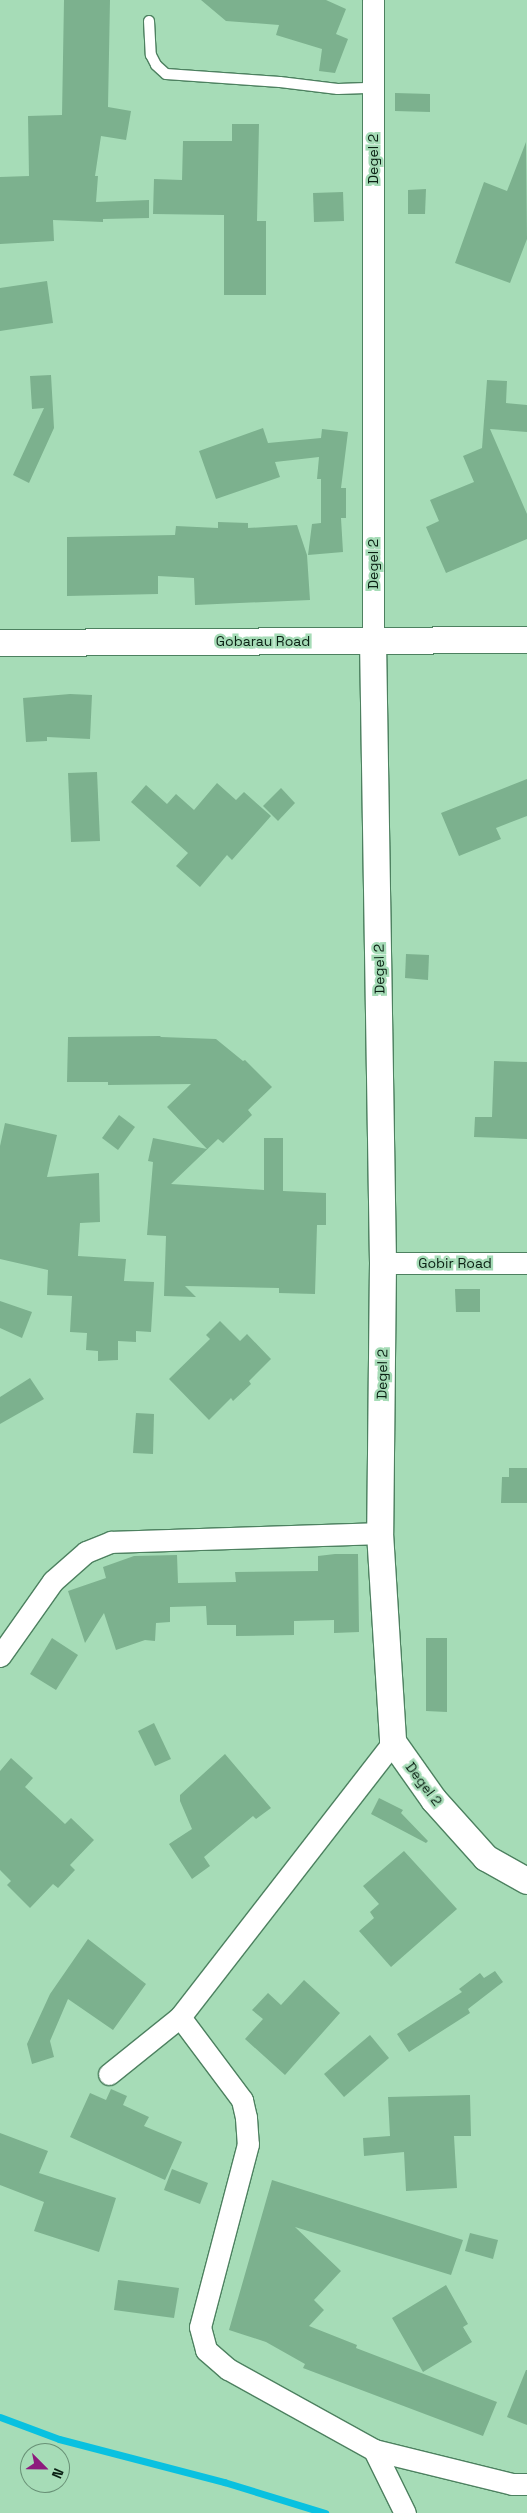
<!DOCTYPE html>
<style>
body{margin:0}
#map{position:relative;width:527px;height:2513px;overflow:hidden;background:#a6dcb7;font-family:"Space Grotesk",sans-serif}
div>[style]{position:absolute}
.stream>*{height:7px;margin:-3.5px;padding:0 3.5px;transform-origin:3.5px;border-radius:3.5px;background:#09c1e0}
.building>*{inset:0;background:#7cb18e}
.roads{filter:drop-shadow(1px 0 #4d8160) drop-shadow(-1px 0 #4d8160) drop-shadow(0 1px #4d8160) drop-shadow(0 -1px #4d8160)}
.service>*{height:10px;margin:-5px;padding:0 5px;transform-origin:5px;border-radius:5px;background:#fff}
.minor>*{height:21px;margin:-10.5px;padding:0 10.5px;transform-origin:10.5px;border-radius:10.5px;background:#fff}
.tertiary>*{height:26px;margin:-13px;padding:0 13px;transform-origin:13px;border-radius:13px;background:#fff}
span{translate:-50% -50%;white-space:nowrap;text-align:center;line-height:1.15;-webkit-text-stroke:5px #a6dcb7;paint-order:stroke}
.street-label{font-size:14px;color:#0b2114}
.north{position:absolute;left:20px;top:2443px;width:50px;height:50px;box-sizing:border-box;background:#a6dcb7;border:1px solid #689176;border-radius:50%;rotate:113deg;font-size:14px;font-weight:700;line-height:20px;text-align:center;color:#0b2114}
.north::after{content:'';display:block;margin:auto;width:18px;height:22px;background:#8d1b7d;clip-path:polygon(50% 0,100% 100%,50% 72%,0 100%)}
</style>
<div id="map">
<div class="stream">
<div style="left:0;top:2417px;width:63px;rotate:20.4deg"></div>
<div style="left:59px;top:2439px;width:171px;rotate:14.6deg"></div>
<div style="left:224px;top:2482px;width:106px;rotate:17.1deg"></div>
</div>
<div class="building">
<div style="clip-path:polygon(64px 0,110px 0,108px 107px,131px 111px,126px 140px,101px 136px,95px 176px,98px 176px,96px 202px,149px 200px,149px 218px,103px 219px,103px 222px,53px 220px,54px 241px,0 244px,0 177px,29px 176px,28px 116px,62px 115px)"></div>
<div style="clip-path:polygon(201px 0,326px 0,346px 9px,336px 34px,348px 39px,335px 73px,319px 71px,322px 49px,276px 35px,279px 25px,226px 21px)"></div>
<div style="clip-path:polygon(395px 93px,430px 94px,430px 112px,395px 111px)"></div>
<div style="clip-path:polygon(232px 124px,259px 124px,257px 221px,266px 221px,266px 295px,224px 295px,224px 215px,153px 214px,154px 179px,182px 180px,183px 141px,232px 141px)"></div>
<div style="clip-path:polygon(526px 142px,527px 239px,510px 283px,455px 263px,484px 182px,507px 191px)"></div>
<div style="clip-path:polygon(426px 189px,425px 214px,408px 214px,408px 190px)"></div>
<div style="clip-path:polygon(343px 192px,344px 221px,314px 222px,313px 193px)"></div>
<div style="clip-path:polygon(47px 281px,53px 323px,0 331px,0 288px)"></div>
<div style="clip-path:polygon(51px 375px,54px 428px,29px 483px,13px 475px,44px 408px,32px 409px,30px 376px)"></div>
<div style="clip-path:polygon(487px 380px,507px 381px,506px 403px,527px 405px,527px 432px,490px 429px,527px 514px,527px 539px,446px 573px,426px 527px,439px 521px,430px 500px,474px 482px,463px 456px,482px 448px)"></div>
<div style="clip-path:polygon(263px 428px,268px 443px,321px 438px,322px 429px,348px 432px,341px 488px,346px 488px,346px 518px,341px 518px,343px 552px,308px 555px,312px 524px,321px 523px,321px 479px,317px 479px,319px 457px,275px 462px,280px 477px,216px 499px,199px 451px)"></div>
<div style="clip-path:polygon(218px 522px,248px 523px,248px 528px,297px 525px,307px 555px,310px 600px,195px 605px,194px 578px,158px 576px,158px 594px,67px 596px,67px 537px,175px 535px,176px 526px,218px 528px)"></div>
<div style="clip-path:polygon(70px 694px,92px 695px,90px 739px,47px 737px,47px 741px,26px 742px,23px 698px)"></div>
<div style="clip-path:polygon(97px 772px,100px 841px,71px 842px,68px 773px)"></div>
<div style="clip-path:polygon(527px 779px,527px 816px,496px 828px,501px 839px,459px 856px,441px 813px)"></div>
<div style="clip-path:polygon(217px 783px,236px 800px,244px 792px,271px 816px,232px 860px,227px 855px,200px 887px,176px 866px,188px 853px,131px 802px,146px 785px,167px 804px,176px 794px,194px 810px)"></div>
<div style="clip-path:polygon(281px 788px,295px 803px,278px 821px,263px 806px)"></div>
<div style="clip-path:polygon(406px 954px,429px 955px,428px 980px,405px 978px)"></div>
<div style="clip-path:polygon(160px 1036px,161px 1037px,216px 1039px,243px 1061px,245px 1060px,272px 1087px,248px 1110px,252px 1115px,223px 1143px,218px 1139px,171px 1184px,264px 1190px,264px 1138px,283px 1138px,283px 1191px,326px 1193px,326px 1225px,317px 1225px,315px 1294px,279px 1293px,279px 1288px,185px 1286px,196px 1297px,164px 1296px,166px 1236px,147px 1235px,153px 1162px,148px 1161px,153px 1138px,207px 1149px,167px 1107px,191px 1084px,108px 1085px,108px 1082px,67px 1082px,68px 1037px)"></div>
<div style="clip-path:polygon(494px 1061px,527px 1062px,527px 1139px,474px 1137px,475px 1117px,492px 1117px)"></div>
<div style="clip-path:polygon(119px 1115px,135px 1127px,118px 1150px,102px 1138px)"></div>
<div style="clip-path:polygon(5px 1123px,57px 1135px,47px 1177px,99px 1173px,100px 1222px,80px 1223px,78px 1256px,126px 1259px,124px 1281px,154px 1282px,151px 1332px,136px 1331px,136px 1342px,118px 1341px,118px 1360px,98px 1361px,98px 1351px,86px 1350px,87px 1333px,70px 1332px,72px 1296px,47px 1295px,48px 1270px,0 1259px,0 1146px)"></div>
<div style="clip-path:polygon(455px 1289px,480px 1289px,480px 1312px,456px 1312px)"></div>
<div style="clip-path:polygon(0 1301px,32px 1312px,22px 1338px,0 1328px)"></div>
<div style="clip-path:polygon(220px 1321px,240px 1341px,247px 1334px,271px 1359px,249px 1381px,251px 1384px,233px 1401px,231px 1398px,209px 1420px,169px 1379px,210px 1339px,206px 1335px)"></div>
<div style="clip-path:polygon(30px 1378px,44px 1399px,0 1424px,0 1397px)"></div>
<div style="clip-path:polygon(136px 1413px,154px 1414px,153px 1454px,133px 1453px)"></div>
<div style="clip-path:polygon(509px 1468px,527px 1468px,527px 1503px,501px 1503px,502px 1477px,509px 1477px)"></div>
<div style="clip-path:polygon(335px 1554px,358px 1554px,359px 1632px,334px 1633px,334px 1620px,294px 1621px,294px 1635px,236px 1636px,236px 1625px,207px 1625px,206px 1606px,170px 1607px,170px 1622px,156px 1623px,155px 1641px,145px 1640px,116px 1650px,104px 1613px,85px 1643px,68px 1591px,106px 1578px,103px 1567px,134px 1556px,177px 1555px,178px 1583px,236px 1582px,235px 1572px,318px 1571px,318px 1556px)"></div>
<div style="clip-path:polygon(52px 1638px,78px 1655px,56px 1690px,30px 1674px)"></div>
<div style="clip-path:polygon(426px 1638px,447px 1638px,447px 1712px,426px 1711px)"></div>
<div style="clip-path:polygon(154px 1723px,171px 1759px,155px 1766px,138px 1731px)"></div>
<div style="clip-path:polygon(225px 1754px,271px 1808px,256px 1819px,253px 1816px,204px 1857px,210px 1866px,192px 1879px,169px 1844px,192px 1829px,180px 1801px,180px 1795px)"></div>
<div style="clip-path:polygon(11px 1758px,33px 1778px,25px 1787px,65px 1824px,71px 1818px,94px 1840px,70px 1865px,75px 1870px,58px 1888px,53px 1884px,30px 1908px,7px 1885px,11px 1881px,0 1870px,0 1771px)"></div>
<div style="clip-path:polygon(379px 1798px,403px 1810px,401px 1813px,428px 1841px,426px 1843px,371px 1814px)"></div>
<div style="clip-path:polygon(404px 1851px,457px 1909px,391px 1967px,359px 1931px,374px 1918px,370px 1912px,379px 1904px,363px 1886px)"></div>
<div style="clip-path:polygon(88px 1939px,146px 1984px,113px 2030px,68px 1999px,50px 2041px,54px 2057px,32px 2064px,27px 2044px,50px 1994px)"></div>
<div style="clip-path:polygon(495px 1971px,503px 1982px,468px 2009px,470px 2013px,409px 2052px,397px 2034px,462px 1992px,459px 1989px,480px 1973px,484px 1978px)"></div>
<div style="clip-path:polygon(304px 1980px,340px 2013px,285px 2075px,245px 2039px,263px 2019px,252px 2010px,268px 1993px,281px 2005px)"></div>
<div style="clip-path:polygon(370px 2035px,389px 2058px,344px 2097px,324px 2074px)"></div>
<div style="clip-path:polygon(111px 2089px,127px 2096px,123px 2105px,149px 2117px,144px 2126px,182px 2142px,165px 2180px,70px 2137px,90px 2093px,106px 2100px)"></div>
<div style="clip-path:polygon(470px 2095px,471px 2136px,454px 2136px,457px 2188px,406px 2191px,404px 2152px,364px 2156px,363px 2138px,390px 2136px,388px 2097px)"></div>
<div style="clip-path:polygon(0 2133px,48px 2151px,39px 2173px,116px 2198px,99px 2252px,34px 2231px,44px 2202px,0 2185px)"></div>
<div style="clip-path:polygon(172px 2169px,208px 2183px,200px 2204px,164px 2190px)"></div>
<div style="clip-path:polygon(272px 2180px,463px 2240px,451px 2275px,295px 2227px,341px 2271px,314px 2300px,324px 2310px,309px 2326px,357px 2345px,356px 2348px,497px 2402px,483px 2436px,303px 2368px,305px 2364px,266px 2342px,229px 2330px)"></div>
<div style="clip-path:polygon(470px 2233px,498px 2240px,493px 2259px,465px 2251px)"></div>
<div style="clip-path:polygon(118px 2280px,179px 2288px,174px 2318px,114px 2310px)"></div>
<div style="clip-path:polygon(446px 2285px,468px 2324px,463px 2327px,472px 2342px,423px 2372px,392px 2318px)"></div>
<div style="clip-path:polygon(526px 2370px,527px 2370px,527px 2425px,507px 2417px)"></div>
</div>
<div class="roads">
<div class="service">
<div style="left:149px;top:21px;width:34px;rotate:87deg"></div>
<div style="left:151px;top:55px;width:11px;rotate:63deg"></div>
<div style="left:156px;top:65px;width:13px;rotate:42deg"></div>
<div style="left:166px;top:74px;width:114px;rotate:4deg"></div>
<div style="left:280px;top:82px;width:58px;rotate:6.9deg"></div>
<div style="left:338px;top:89px;width:35px;rotate:-2deg"></div>
</div>
<div class="minor">
<div style="left:373px;top:0;width:640px;rotate:90deg"></div>
<div style="left:383px;top:1263px;width:144px"></div>
<div style="left:0;top:1656px;width:92px;rotate:-54.8deg"></div>
<div style="left:53px;top:1581px;width:44px;rotate:-41.3deg"></div>
<div style="left:86px;top:1552px;width:27px;rotate:-22deg"></div>
<div style="left:111px;top:1542px;width:269px;rotate:-1.9deg"></div>
<div style="left:180px;top:2017px;width:104px;rotate:53.2deg"></div>
<div style="left:242px;top:2100px;width:18px;rotate:77deg"></div>
<div style="left:246px;top:2118px;width:26px;rotate:86deg"></div>
<div style="left:248px;top:2144px;width:189px;rotate:104.7deg"></div>
<div style="left:200px;top:2327px;width:24px;rotate:75deg"></div>
<div style="left:206px;top:2350px;width:29px;rotate:41deg"></div>
<div style="left:228px;top:2369px;width:167px;rotate:29deg"></div>
<div style="left:374px;top:2450px;width:142px;rotate:13.8deg"></div>
<div style="left:512px;top:2484px;width:15px"></div>
<div style="left:109px;top:2074px;width:91px;rotate:-38.8deg"></div>
<div style="left:180px;top:2017px;width:348px;rotate:-52.2deg"></div>
<div style="left:374px;top:2450px;width:70px;rotate:63.8deg"></div>
</div>
<div class="tertiary">
<div style="left:373px;top:640px;width:623px;rotate:89.08deg"></div>
<div style="left:383px;top:1263px;width:270px;rotate:90.6deg"></div>
<div style="left:380px;top:1533px;width:209px;rotate:86.4deg"></div>
<div style="left:393px;top:1742px;width:71px;rotate:54.7deg"></div>
<div style="left:434px;top:1800px;width:78px;rotate:48.1deg"></div>
<div style="left:486px;top:1858px;width:47px;rotate:29.3deg"></div>
<div style="left:0;top:643px;width:527px;rotate:-0.33deg"></div>
</div>
</div>
<div class="street-label">
<span style="left:373px;top:159px;rotate:-90deg">Degel 2</span>
<span style="left:373px;top:564px;rotate:-90deg">Degel 2</span>
<span style="left:263px;top:641px">Gobarau Road</span>
<span style="left:379px;top:969px;rotate:-91deg">Degel 2</span>
<span style="left:455px;top:1263px">Gobir Road</span>
<span style="left:382px;top:1374px;rotate:-89deg">Degel 2</span>
<span style="left:424px;top:1784px;rotate:53deg">Degel 2</span>
</div>
<div class="north">N</div>
</div>
